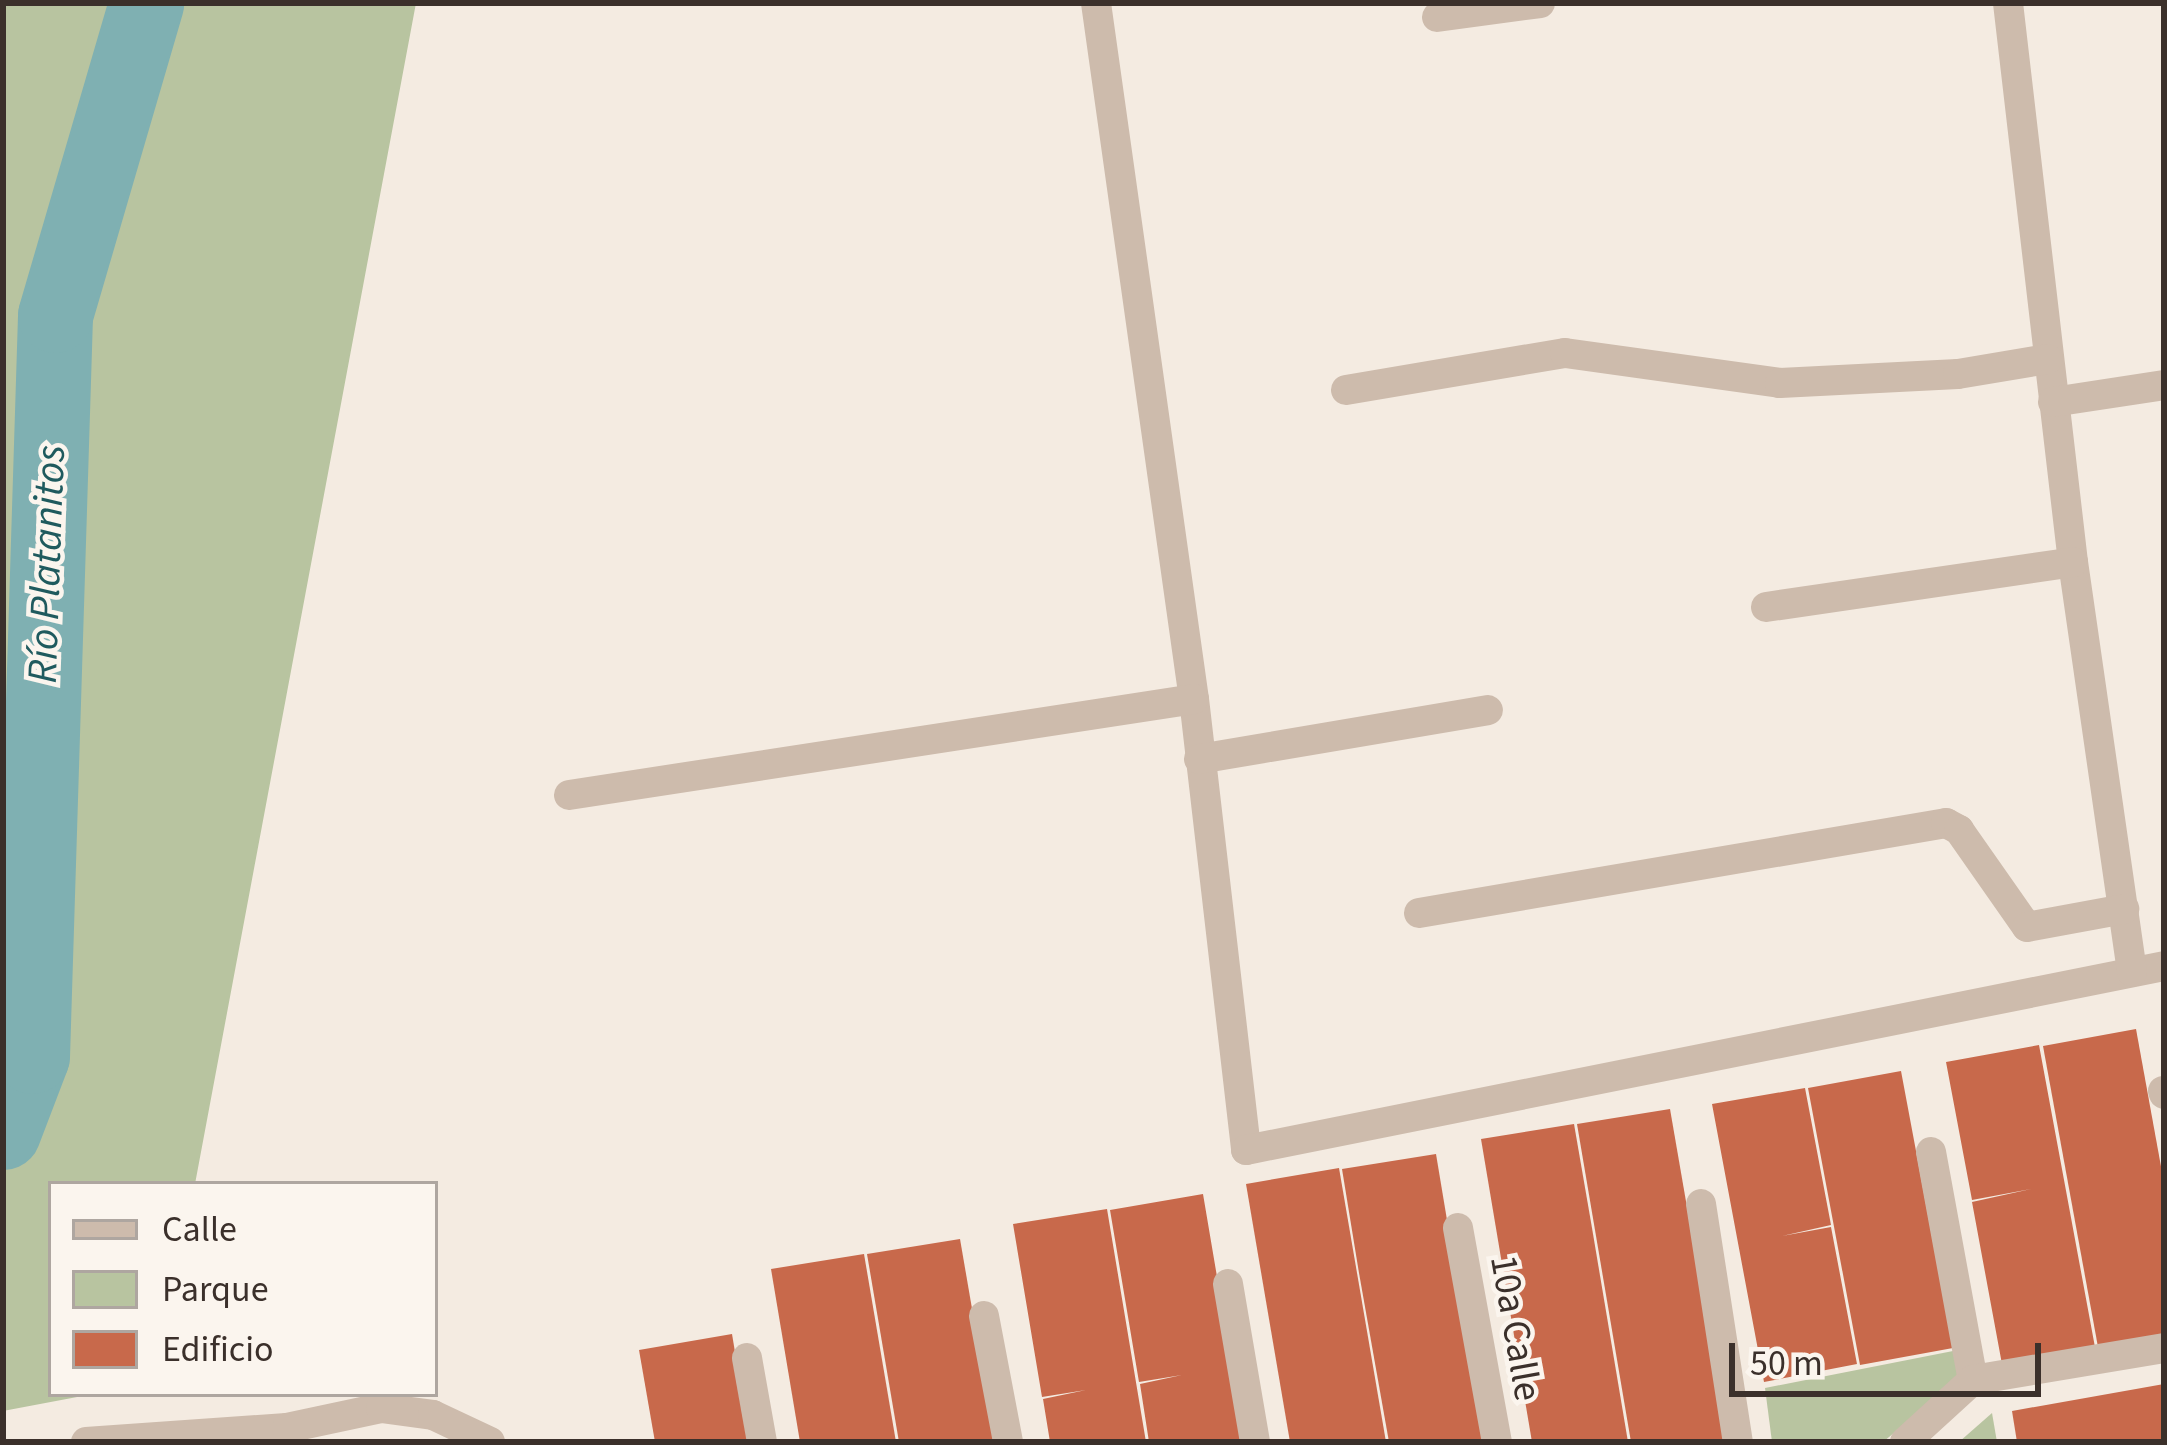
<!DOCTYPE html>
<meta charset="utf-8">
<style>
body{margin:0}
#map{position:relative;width:2167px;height:1445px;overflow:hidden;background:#f4ebe1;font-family:"Source Sans 3",sans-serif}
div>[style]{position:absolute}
.green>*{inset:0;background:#b8c4a0}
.river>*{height:75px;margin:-37.5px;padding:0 37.5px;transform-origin:37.5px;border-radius:37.5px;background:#7fb0b2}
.building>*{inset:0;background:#c8694b}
.minor>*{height:30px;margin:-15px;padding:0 15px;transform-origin:15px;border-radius:15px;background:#cdbbac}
span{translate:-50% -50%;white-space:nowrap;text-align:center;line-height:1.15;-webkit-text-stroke:9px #fbf5ee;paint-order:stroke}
.street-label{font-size:39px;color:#3b302b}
.water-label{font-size:42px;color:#1f5a5e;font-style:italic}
.frame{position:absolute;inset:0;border:6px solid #3b302b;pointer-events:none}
.legend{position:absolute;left:48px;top:1181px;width:390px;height:216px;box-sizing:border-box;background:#fbf5ee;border:3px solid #aea6a0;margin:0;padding:15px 21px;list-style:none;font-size:36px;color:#3b302b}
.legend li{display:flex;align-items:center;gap:24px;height:60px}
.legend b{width:60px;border:3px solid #aea6a0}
.scale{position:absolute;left:1729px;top:1343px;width:312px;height:54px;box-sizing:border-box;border:6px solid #3b302b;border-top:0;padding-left:15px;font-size:36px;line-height:42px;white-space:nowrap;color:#3b302b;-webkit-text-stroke:9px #fbf5ee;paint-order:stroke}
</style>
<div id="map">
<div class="green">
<div style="clip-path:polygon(3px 3px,416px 3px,195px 1184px,51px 1184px,51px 1394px,93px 1394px,3px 1411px)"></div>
<div style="clip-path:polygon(1953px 1351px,1959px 1379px,1883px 1442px,1772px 1442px,1765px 1388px)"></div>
<div style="clip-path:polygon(1992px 1413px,1997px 1442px,1959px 1442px)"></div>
</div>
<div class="river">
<div style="left:3px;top:1132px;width:81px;rotate:-69.1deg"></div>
<div style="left:32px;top:1056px;width:741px;rotate:-88.22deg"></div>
<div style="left:55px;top:315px;width:325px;rotate:-73.7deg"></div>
</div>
<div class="building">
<div style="clip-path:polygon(2136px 1029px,2164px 1183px,2164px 1347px,2100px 1358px,2043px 1046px)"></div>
<div style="clip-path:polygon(2039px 1045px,2097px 1358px,2004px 1375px,1972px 1202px,2031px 1189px,1972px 1200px,1946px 1062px)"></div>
<div style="clip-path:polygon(1901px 1071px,1953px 1348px,1860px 1365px,1808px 1088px)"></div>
<div style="clip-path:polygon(1805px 1088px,1831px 1225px,1782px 1236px,1831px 1227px,1857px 1364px,1764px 1382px,1712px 1104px)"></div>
<div style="clip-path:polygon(1670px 1109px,1688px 1213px,1727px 1442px,1631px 1442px,1577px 1124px)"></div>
<div style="clip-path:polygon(1574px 1124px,1592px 1228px,1628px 1442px,1532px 1442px,1522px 1383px,1481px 1139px)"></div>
<div style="clip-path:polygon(1436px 1154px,1484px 1442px,1389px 1442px,1359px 1273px,1342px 1169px)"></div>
<div style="clip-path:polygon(1339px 1168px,1386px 1442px,1290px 1442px,1246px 1184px)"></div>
<div style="clip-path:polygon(1203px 1194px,1245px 1442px,1149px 1442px,1140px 1384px,1182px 1375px,1139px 1382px,1110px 1210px)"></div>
<div style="clip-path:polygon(1107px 1209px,1146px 1442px,1050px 1442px,1043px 1399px,1086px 1390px,1042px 1397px,1013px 1224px)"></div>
<div style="clip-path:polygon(960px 1239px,995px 1442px,899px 1442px,867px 1254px)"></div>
<div style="clip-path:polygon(864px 1254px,896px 1442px,800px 1442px,771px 1269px)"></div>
<div style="clip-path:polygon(732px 1334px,750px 1442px,655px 1442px,639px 1350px)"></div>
<div style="clip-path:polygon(2164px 1384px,2164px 1442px,2017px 1442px,2012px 1411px)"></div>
</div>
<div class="minor">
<div style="left:1096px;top:3px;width:703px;rotate:81.99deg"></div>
<div style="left:1194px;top:699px;width:454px;rotate:83.4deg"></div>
<div style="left:1246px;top:1150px;width:936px;rotate:-11.33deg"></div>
<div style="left:2008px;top:3px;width:563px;rotate:83.37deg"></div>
<div style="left:2073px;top:562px;width:414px;rotate:81.8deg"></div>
<div style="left:1437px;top:17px;width:104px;rotate:-7.7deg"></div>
<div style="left:1346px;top:390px;width:222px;rotate:-9.6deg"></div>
<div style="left:1565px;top:353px;width:217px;rotate:7.9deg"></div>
<div style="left:1780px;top:383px;width:178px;rotate:-2.9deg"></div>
<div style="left:1958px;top:374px;width:91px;rotate:-9.5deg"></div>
<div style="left:2053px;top:402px;width:112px;rotate:-8.7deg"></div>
<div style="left:1766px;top:607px;width:310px;rotate:-8.3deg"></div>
<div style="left:1199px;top:759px;width:293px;rotate:-9.6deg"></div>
<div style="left:569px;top:795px;width:632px;rotate:-8.73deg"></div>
<div style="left:1419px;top:913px;width:535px;rotate:-9.69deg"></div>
<div style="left:1946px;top:823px;width:15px;rotate:28deg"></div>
<div style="left:1959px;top:830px;width:118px;rotate:55deg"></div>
<div style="left:2027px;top:927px;width:99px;rotate:-10.5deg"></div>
<div style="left:2163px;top:1091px;width:3px;rotate:72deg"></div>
<div style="left:1931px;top:1152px;width:232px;rotate:79.6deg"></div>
<div style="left:1701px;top:1204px;width:241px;rotate:81.2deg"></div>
<div style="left:1458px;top:1228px;width:218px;rotate:79.7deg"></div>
<div style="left:1228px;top:1284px;width:160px;rotate:80.3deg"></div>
<div style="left:984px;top:1316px;width:128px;rotate:79.2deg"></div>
<div style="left:747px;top:1358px;width:85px;rotate:79.9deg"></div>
<div style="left:86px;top:1442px;width:201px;rotate:-4deg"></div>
<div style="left:287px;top:1428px;width:96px;rotate:-12deg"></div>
<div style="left:381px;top:1408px;width:52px;rotate:7.7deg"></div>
<div style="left:433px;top:1415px;width:63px;rotate:25.3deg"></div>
<div style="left:1905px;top:1442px;width:92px;rotate:-42.4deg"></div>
<div style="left:1973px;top:1380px;width:194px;rotate:-9.5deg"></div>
</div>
<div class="street-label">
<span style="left:1515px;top:1328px;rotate:80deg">10a Calle</span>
</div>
<div class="water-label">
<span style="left:47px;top:564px;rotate:-88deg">Río Platanitos</span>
</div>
<div class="frame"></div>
<ul class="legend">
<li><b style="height:15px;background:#cdbbac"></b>Calle</li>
<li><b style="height:33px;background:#b8c4a0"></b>Parque</li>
<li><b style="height:33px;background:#c8694b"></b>Edificio</li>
</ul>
<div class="scale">50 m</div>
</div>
